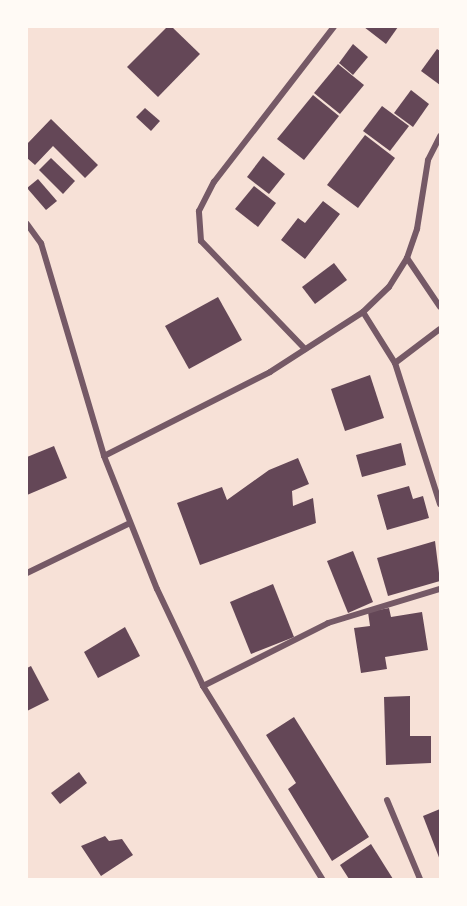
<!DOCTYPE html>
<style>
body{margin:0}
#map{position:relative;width:467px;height:906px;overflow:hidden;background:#f7e1d7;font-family:Manrope,sans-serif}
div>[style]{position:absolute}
.building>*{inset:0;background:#644757}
.minor>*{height:6px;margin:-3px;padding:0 3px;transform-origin:3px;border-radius:3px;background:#755966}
span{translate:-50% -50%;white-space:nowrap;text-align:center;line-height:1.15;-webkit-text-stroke:4.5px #fffaf5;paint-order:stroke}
.frame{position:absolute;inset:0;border:28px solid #fffaf5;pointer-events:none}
</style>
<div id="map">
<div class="building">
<div style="clip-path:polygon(167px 27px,172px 27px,200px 54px,158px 97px,127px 67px)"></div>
<div style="clip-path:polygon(364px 27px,398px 27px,386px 44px)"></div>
<div style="clip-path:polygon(353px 44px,368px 57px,353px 75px,339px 63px)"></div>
<div style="clip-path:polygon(437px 49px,440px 51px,440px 85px,421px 71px)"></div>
<div style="clip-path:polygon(338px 64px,364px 85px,340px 114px,314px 93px)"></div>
<div style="clip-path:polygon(411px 90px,429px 104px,413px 127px,394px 113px)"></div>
<div style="clip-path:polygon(313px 95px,339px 116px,304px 160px,277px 139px)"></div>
<div style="clip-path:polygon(382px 106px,409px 126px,390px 151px,363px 131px)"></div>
<div style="clip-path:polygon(145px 108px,160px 121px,151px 131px,136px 117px)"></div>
<div style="clip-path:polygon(51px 119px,98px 165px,85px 178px,53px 146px,35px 165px,27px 158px,27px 144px)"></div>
<div style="clip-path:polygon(365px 135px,395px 158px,358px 208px,327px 185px)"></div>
<div style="clip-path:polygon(263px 156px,285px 174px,269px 194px,247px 177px)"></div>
<div style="clip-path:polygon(51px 158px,75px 181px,63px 194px,39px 170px)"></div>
<div style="clip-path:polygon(38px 179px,57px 201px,46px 210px,27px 188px)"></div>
<div style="clip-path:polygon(254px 186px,276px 203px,258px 227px,235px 209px)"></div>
<div style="clip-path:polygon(323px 201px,340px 214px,305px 259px,281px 240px,298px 218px,305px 223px)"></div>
<div style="clip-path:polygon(334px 263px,347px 280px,315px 304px,302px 287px)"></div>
<div style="clip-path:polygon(218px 297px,242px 340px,189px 369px,165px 326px)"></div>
<div style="clip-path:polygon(370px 375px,384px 418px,345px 431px,331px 389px)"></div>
<div style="clip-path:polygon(401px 443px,406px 465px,362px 477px,356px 455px)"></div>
<div style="clip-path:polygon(54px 446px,67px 478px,27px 495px,27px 457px)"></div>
<div style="clip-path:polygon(298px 458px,309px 484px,292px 491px,293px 506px,313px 498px,316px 523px,200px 565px,177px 503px,222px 487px,227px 500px,269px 470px)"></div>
<div style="clip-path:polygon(409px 486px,413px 499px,423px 496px,429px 518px,387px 530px,377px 495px)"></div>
<div style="clip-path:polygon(435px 541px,440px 581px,388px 596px,377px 558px)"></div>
<div style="clip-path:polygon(353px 551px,373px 602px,348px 613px,327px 561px)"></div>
<div style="clip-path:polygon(273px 584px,294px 637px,251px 654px,230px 602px)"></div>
<div style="clip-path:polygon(389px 608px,391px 617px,422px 612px,428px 650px,385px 657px,387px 669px,361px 673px,354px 628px,370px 626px,368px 612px)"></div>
<div style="clip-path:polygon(125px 627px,140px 656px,98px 678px,84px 652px)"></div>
<div style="clip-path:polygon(31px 666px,49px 700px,27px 711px,27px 668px)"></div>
<div style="clip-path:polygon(410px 696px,410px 736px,431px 736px,431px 763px,386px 765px,384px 697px)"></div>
<div style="clip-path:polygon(294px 717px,369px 837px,332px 861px,288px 789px,296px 783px,266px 735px)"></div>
<div style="clip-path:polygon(79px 772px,87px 783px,60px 804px,51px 793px)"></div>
<div style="clip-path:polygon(440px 809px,440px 860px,423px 816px)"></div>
<div style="clip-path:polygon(105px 836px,109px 841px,122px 839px,133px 855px,101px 876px,81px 846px)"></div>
<div style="clip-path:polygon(371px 844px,393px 879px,349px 879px,340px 865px)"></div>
</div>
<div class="minor">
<div style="left:27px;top:224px;width:24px;rotate:54deg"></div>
<div style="left:41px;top:243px;width:222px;rotate:73.5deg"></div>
<div style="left:104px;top:456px;width:143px;rotate:68.3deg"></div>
<div style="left:157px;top:589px;width:107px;rotate:64.6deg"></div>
<div style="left:203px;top:686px;width:227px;rotate:58.3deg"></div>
<div style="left:407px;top:258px;width:59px;rotate:56deg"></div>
<div style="left:363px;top:312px;width:60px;rotate:57.9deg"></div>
<div style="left:395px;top:363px;width:148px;rotate:72.3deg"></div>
<div style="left:305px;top:349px;width:150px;rotate:-133.9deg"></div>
<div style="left:201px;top:241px;width:30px;rotate:-94deg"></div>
<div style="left:199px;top:211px;width:33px;rotate:-63deg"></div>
<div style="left:214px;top:182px;width:196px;rotate:-52.3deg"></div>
<div style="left:395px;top:363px;width:56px;rotate:-37.1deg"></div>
<div style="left:104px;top:456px;width:186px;rotate:-26.8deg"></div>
<div style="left:270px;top:372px;width:111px;rotate:-32.8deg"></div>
<div style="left:363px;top:312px;width:36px;rotate:-44deg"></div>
<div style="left:389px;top:287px;width:34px;rotate:-58deg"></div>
<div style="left:407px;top:258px;width:31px;rotate:-71deg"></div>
<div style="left:417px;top:229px;width:70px;rotate:-80.9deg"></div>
<div style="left:428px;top:160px;width:27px;rotate:-63deg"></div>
<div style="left:27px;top:573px;width:114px;rotate:-25.9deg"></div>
<div style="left:203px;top:686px;width:140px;rotate:-26.7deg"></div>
<div style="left:328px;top:623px;width:117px;rotate:-16.9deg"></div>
<div style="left:387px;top:800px;width:86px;rotate:67.3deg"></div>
</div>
<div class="frame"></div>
</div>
